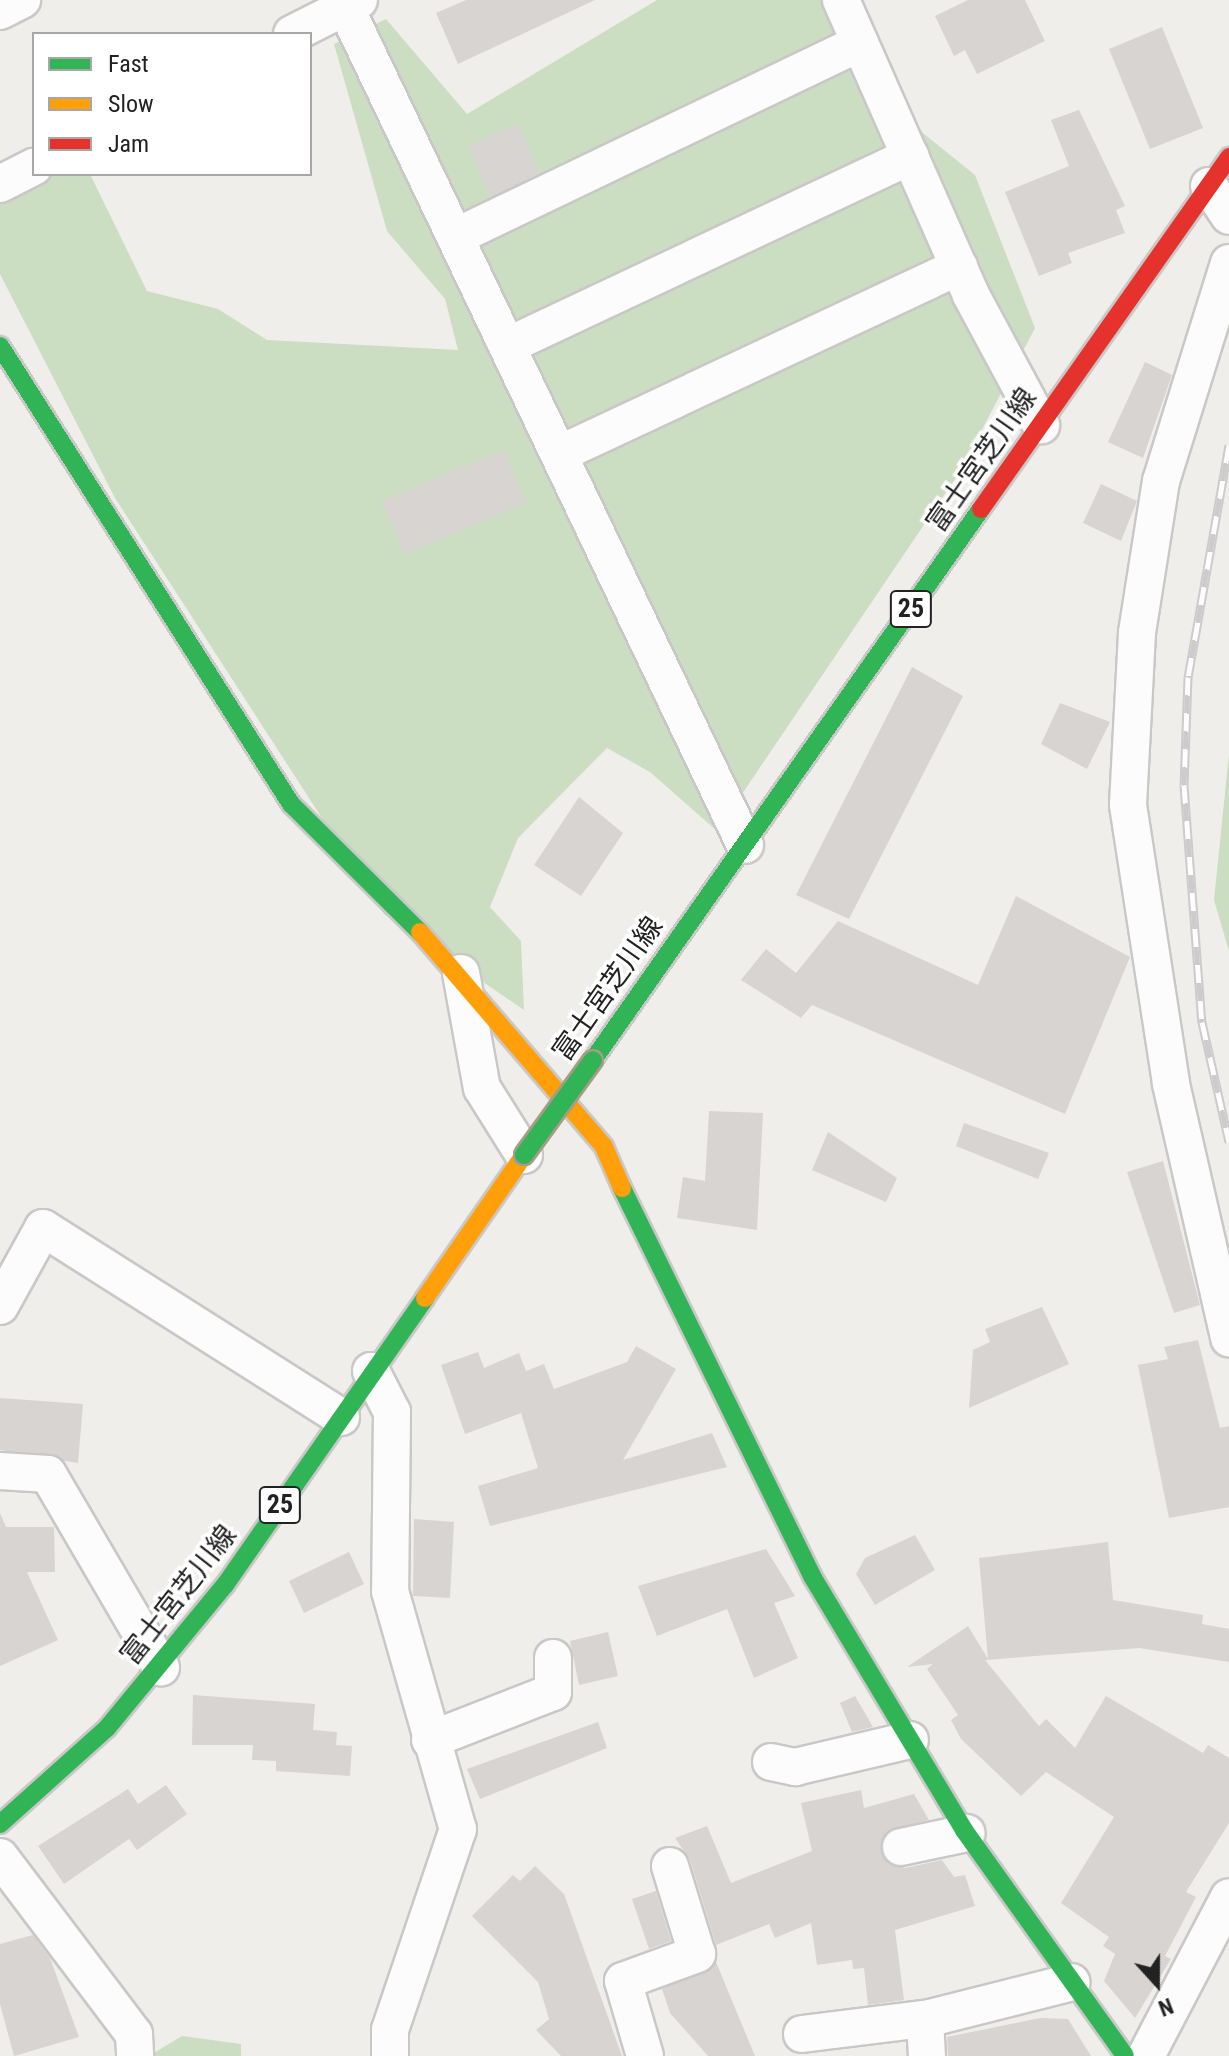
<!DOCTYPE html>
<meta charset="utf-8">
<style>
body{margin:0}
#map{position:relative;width:1229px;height:2056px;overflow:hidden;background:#f0eeeb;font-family:"Roboto Condensed","Noto Sans JP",sans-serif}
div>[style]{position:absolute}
.forest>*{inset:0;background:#cbdec1}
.building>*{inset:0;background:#d7d4d2}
.roads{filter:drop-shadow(2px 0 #c9c8c7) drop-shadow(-2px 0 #c9c8c7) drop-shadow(0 2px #c9c8c7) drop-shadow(0 -2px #c9c8c7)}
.street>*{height:36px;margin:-18px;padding:0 18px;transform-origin:18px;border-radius:18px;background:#fdfcfc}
.fast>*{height:18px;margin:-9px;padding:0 9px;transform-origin:9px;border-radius:9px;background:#30b455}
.slow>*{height:18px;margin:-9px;padding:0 9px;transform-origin:9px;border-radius:9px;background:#ff9f0a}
.jam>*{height:18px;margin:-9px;padding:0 9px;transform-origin:9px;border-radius:9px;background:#e5322d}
.rail>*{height:9px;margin-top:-4.5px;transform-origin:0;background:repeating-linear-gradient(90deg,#fff 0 18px,#ccc 0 36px);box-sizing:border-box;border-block:2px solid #ccc}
.bridges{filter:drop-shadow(2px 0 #a79c86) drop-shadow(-2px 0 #a79c86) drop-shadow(0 2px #a79c86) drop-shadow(0 -2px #a79c86)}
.fast-bridge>*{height:18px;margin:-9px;padding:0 9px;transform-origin:9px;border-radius:9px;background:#30b455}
span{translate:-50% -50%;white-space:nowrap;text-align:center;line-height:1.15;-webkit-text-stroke:7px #fff;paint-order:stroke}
.shield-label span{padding:2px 6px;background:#fff;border:2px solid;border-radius:6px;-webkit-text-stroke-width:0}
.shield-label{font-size:26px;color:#222;font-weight:700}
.street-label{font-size:28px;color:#222}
.legend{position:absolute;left:32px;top:32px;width:280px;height:144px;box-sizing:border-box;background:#fff;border:2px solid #a7a7a7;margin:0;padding:10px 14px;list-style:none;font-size:24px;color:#222}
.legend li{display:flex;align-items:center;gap:16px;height:40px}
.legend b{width:40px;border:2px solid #a7a7a7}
.north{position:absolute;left:1117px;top:1944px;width:80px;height:80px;-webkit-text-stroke:6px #fff;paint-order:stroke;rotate:159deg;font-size:22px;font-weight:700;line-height:32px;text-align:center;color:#222}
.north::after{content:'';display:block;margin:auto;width:28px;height:36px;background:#222;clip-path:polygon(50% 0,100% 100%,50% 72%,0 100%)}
</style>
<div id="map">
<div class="forest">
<div style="clip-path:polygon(657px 0,834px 0,867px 88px,975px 175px,1035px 328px,961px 470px,717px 831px,650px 772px,607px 748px,518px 838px,490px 907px,521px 941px,524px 1010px,384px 914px,115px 498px,0 274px,0 192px,17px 175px,90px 174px,147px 291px,218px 309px,267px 340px,458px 350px,445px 299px,387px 231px,334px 44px,386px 19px,467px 114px)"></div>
<div style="clip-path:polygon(1229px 754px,1229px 951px,1214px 900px)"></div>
<div style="clip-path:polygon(182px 2036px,241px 2044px,241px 2056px,149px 2056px)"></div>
</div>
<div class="building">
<div style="clip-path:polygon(466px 0,595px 0,458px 64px,436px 13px)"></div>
<div style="clip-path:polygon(968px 0,1025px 0,1045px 41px,977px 74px,965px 50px,954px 56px,935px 16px)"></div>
<div style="clip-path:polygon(1162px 27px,1203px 128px,1150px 149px,1109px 49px)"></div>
<div style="clip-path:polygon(1079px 110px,1125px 206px,1116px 210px,1125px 233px,1068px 253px,1072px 263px,1039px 276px,1005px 192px,1069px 166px,1051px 120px)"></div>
<div style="clip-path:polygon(518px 124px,539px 174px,491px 197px,468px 146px)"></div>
<div style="clip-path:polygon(1145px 362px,1172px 375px,1143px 458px,1108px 442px)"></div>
<div style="clip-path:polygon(504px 450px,526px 503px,404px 554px,382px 501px)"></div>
<div style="clip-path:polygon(1101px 484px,1137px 501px,1121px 541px,1083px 523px)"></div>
<div style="clip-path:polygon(912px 667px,963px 696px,849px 919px,796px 895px)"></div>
<div style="clip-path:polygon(1060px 703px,1110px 722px,1087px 769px,1041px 744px)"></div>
<div style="clip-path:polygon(579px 797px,623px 833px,581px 896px,534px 865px)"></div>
<div style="clip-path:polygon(1016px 896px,1130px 957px,1065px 1114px,812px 1005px,801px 1018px,741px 980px,766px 949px,796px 973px,838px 921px,978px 985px)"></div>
<div style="clip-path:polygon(709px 1111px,763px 1113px,757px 1230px,677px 1218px,683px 1177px,705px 1181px)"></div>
<div style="clip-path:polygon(964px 1123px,1049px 1153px,1038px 1179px,956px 1146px)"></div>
<div style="clip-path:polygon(828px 1132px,897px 1178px,886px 1202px,812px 1170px)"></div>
<div style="clip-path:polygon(1163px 1161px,1200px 1305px,1174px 1313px,1127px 1172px)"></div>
<div style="clip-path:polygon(1042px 1307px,1069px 1364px,969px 1408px,973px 1350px,990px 1342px,985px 1329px)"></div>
<div style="clip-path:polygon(1198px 1340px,1220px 1428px,1229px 1426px,1229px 1507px,1169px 1518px,1138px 1365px,1168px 1359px,1164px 1347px)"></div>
<div style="clip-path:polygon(636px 1346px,676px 1369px,623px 1460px,712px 1433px,727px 1467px,490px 1526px,478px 1486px,538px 1468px,521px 1413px,465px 1434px,441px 1365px,478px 1352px,484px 1368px,519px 1353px,526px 1371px,544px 1364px,554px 1389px,627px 1362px)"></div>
<div style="clip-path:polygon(0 1398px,83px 1404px,78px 1463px,0 1450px)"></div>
<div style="clip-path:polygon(0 1513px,6px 1527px,54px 1527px,55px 1572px,27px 1572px,58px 1640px,0 1666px)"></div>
<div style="clip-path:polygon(414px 1519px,454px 1522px,450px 1598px,413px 1596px)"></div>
<div style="clip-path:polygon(915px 1535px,935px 1570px,875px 1605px,856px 1574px,865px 1558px)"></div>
<div style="clip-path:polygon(1108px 1542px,1113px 1600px,1203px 1615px,1202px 1624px,1229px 1629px,1229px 1662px,1139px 1648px,985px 1660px,1039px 1726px,1046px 1719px,1075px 1748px,1106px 1696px,1203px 1753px,1208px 1745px,1229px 1758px,1229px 1823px,1186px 1892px,1196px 1897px,1165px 1956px,1171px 1959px,1135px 2018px,1104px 1981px,1115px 1954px,1103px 1946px,1109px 1937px,1061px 1903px,1114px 1817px,1046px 1772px,1021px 1796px,961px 1739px,951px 1720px,958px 1715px,927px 1669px,933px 1664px,907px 1667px,968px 1626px,988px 1659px,979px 1558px)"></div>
<div style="clip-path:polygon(766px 1549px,795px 1596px,774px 1603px,798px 1658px,754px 1678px,727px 1609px,657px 1636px,638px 1586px)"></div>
<div style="clip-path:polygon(349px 1552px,364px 1584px,304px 1613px,289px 1581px)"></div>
<div style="clip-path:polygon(608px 1632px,618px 1676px,579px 1685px,570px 1641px)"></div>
<div style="clip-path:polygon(193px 1695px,315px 1704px,313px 1730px,337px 1732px,336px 1745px,352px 1746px,350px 1776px,276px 1771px,276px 1761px,252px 1760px,253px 1745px,192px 1745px)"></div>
<div style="clip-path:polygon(855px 1696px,873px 1727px,852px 1732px,840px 1703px)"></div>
<div style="clip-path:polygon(598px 1722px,607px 1748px,480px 1799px,467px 1769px)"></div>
<div style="clip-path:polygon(166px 1785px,187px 1814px,137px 1850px,129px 1839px,64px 1884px,38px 1846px,128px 1789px,138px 1804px)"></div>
<div style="clip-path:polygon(861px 1790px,864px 1808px,914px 1794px,929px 1820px,886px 1832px,885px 1860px,905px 1868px,942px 1860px,954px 1877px,965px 1875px,975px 1906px,895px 1930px,904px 2000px,868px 2005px,864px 1968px,853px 1969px,852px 1960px,817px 1965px,811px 1923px,775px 1938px,769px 1924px,716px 1945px,690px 1860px,675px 1838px,707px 1826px,731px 1883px,812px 1851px,801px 1803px)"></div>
<div style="clip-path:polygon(535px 1866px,564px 1894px,622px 2056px,561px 2056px,536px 2030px,549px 2019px,538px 1982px,472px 1916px,513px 1875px,520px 1881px)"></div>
<div style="clip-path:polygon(656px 1891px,671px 1941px,649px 1949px,632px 1899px)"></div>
<div style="clip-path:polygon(33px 1935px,50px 1958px,79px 2037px,14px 2056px,0 2004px,0 1944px)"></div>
<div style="clip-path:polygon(716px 1962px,755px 2056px,708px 2056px,670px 2013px,662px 1989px)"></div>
<div style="clip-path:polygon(1040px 2018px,1068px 2019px,1091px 2056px,948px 2056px,947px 2037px)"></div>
</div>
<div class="roads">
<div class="street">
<div style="left:342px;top:0;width:936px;rotate:64.5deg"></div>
<div style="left:841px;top:0;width:322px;rotate:66.2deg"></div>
<div style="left:971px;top:295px;width:148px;rotate:61.7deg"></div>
<div style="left:0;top:11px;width:25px;rotate:-27deg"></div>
<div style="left:292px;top:34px;width:75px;rotate:-26.9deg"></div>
<div style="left:0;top:184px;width:38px;rotate:-27deg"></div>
<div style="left:1209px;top:186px;width:36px;rotate:56deg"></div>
<div style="left:455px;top:237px;width:449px;rotate:-25.6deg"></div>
<div style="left:1229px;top:263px;width:228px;rotate:107.3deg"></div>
<div style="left:1161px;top:481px;width:154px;rotate:99deg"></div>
<div style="left:1137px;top:633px;width:172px;rotate:93deg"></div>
<div style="left:1128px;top:805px;width:282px;rotate:81.2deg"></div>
<div style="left:1171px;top:1084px;width:261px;rotate:77.1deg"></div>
<div style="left:507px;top:346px;width:446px;rotate:-25.2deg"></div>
<div style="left:559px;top:454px;width:442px;rotate:-25.1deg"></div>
<div style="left:461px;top:973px;width:117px;rotate:79.7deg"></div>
<div style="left:482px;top:1088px;width:79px;rotate:57.9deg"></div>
<div style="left:0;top:1306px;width:89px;rotate:-61.1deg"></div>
<div style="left:43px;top:1228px;width:353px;rotate:32.4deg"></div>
<div style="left:371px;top:1371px;width:46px;rotate:62.9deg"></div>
<div style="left:392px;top:1412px;width:179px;rotate:90.6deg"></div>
<div style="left:390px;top:1591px;width:248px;rotate:74.1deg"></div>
<div style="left:458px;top:1829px;width:212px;rotate:108.7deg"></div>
<div style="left:390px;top:2030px;width:26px;rotate:90deg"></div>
<div style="left:0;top:1471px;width:48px;rotate:3.6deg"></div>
<div style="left:48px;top:1474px;width:224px;rotate:59.7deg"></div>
<div style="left:430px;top:1740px;width:132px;rotate:-21.3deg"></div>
<div style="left:553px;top:1692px;width:34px;rotate:-90deg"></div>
<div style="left:771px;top:1762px;width:25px;rotate:12deg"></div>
<div style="left:795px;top:1767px;width:118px;rotate:-13.2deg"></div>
<div style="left:901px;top:1847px;width:67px;rotate:-12deg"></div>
<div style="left:0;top:1857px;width:222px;rotate:52.9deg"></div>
<div style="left:134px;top:2034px;width:22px;rotate:87deg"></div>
<div style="left:925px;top:2019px;width:37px;rotate:87deg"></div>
<div style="left:802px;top:2034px;width:129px;rotate:-7.1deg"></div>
<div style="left:930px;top:2018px;width:146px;rotate:-14.2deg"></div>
<div style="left:645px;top:2056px;width:78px;rotate:-106.3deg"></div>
<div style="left:623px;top:1981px;width:79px;rotate:-20deg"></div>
<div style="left:697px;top:1954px;width:92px;rotate:-107.1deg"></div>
<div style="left:1146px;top:2056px;width:179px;rotate:-62.4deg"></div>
</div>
<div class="fast">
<div style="left:0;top:346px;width:543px;rotate:57.57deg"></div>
<div style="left:291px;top:804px;width:182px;rotate:44.8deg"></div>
<div style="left:593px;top:1060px;width:674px;rotate:-54.85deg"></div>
<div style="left:622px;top:1188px;width:432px;rotate:63.9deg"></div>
<div style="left:812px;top:1576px;width:296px;rotate:59.1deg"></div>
<div style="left:964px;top:1830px;width:277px;rotate:54.5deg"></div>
<div style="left:0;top:1824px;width:144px;rotate:-41.9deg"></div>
<div style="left:107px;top:1728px;width:185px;rotate:-50.5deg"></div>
<div style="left:225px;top:1585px;width:350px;rotate:-55.1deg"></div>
</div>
<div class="slow">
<div style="left:420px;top:932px;width:283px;rotate:49.4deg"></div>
<div style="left:604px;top:1147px;width:45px;rotate:66.3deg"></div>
<div style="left:425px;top:1298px;width:174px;rotate:-55.3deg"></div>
</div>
<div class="jam">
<div style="left:981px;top:509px;width:431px;rotate:-54.8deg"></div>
</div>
</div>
<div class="rail">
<div style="left:1229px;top:445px;width:236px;rotate:100deg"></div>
<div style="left:1188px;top:677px;width:108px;rotate:92.1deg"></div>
<div style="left:1184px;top:785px;width:238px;rotate:85.7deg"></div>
<div style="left:1202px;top:1022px;width:123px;rotate:77.3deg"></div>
</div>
<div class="bridges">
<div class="fast-bridge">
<div style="left:524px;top:1155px;width:117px;rotate:-54deg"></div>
</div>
</div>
<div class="shield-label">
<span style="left:911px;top:609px">25</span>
<span style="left:280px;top:1505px">25</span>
</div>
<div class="street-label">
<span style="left:982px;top:460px;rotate:-55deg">富士宮芝川線</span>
<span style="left:608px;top:989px;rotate:-55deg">富士宮芝川線</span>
<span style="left:179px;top:1595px;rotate:-52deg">富士宮芝川線</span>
</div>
<ul class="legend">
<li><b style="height:10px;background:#30b455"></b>Fast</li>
<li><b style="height:10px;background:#ff9f0a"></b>Slow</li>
<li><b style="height:10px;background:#e5322d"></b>Jam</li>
</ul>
<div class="north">N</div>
</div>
